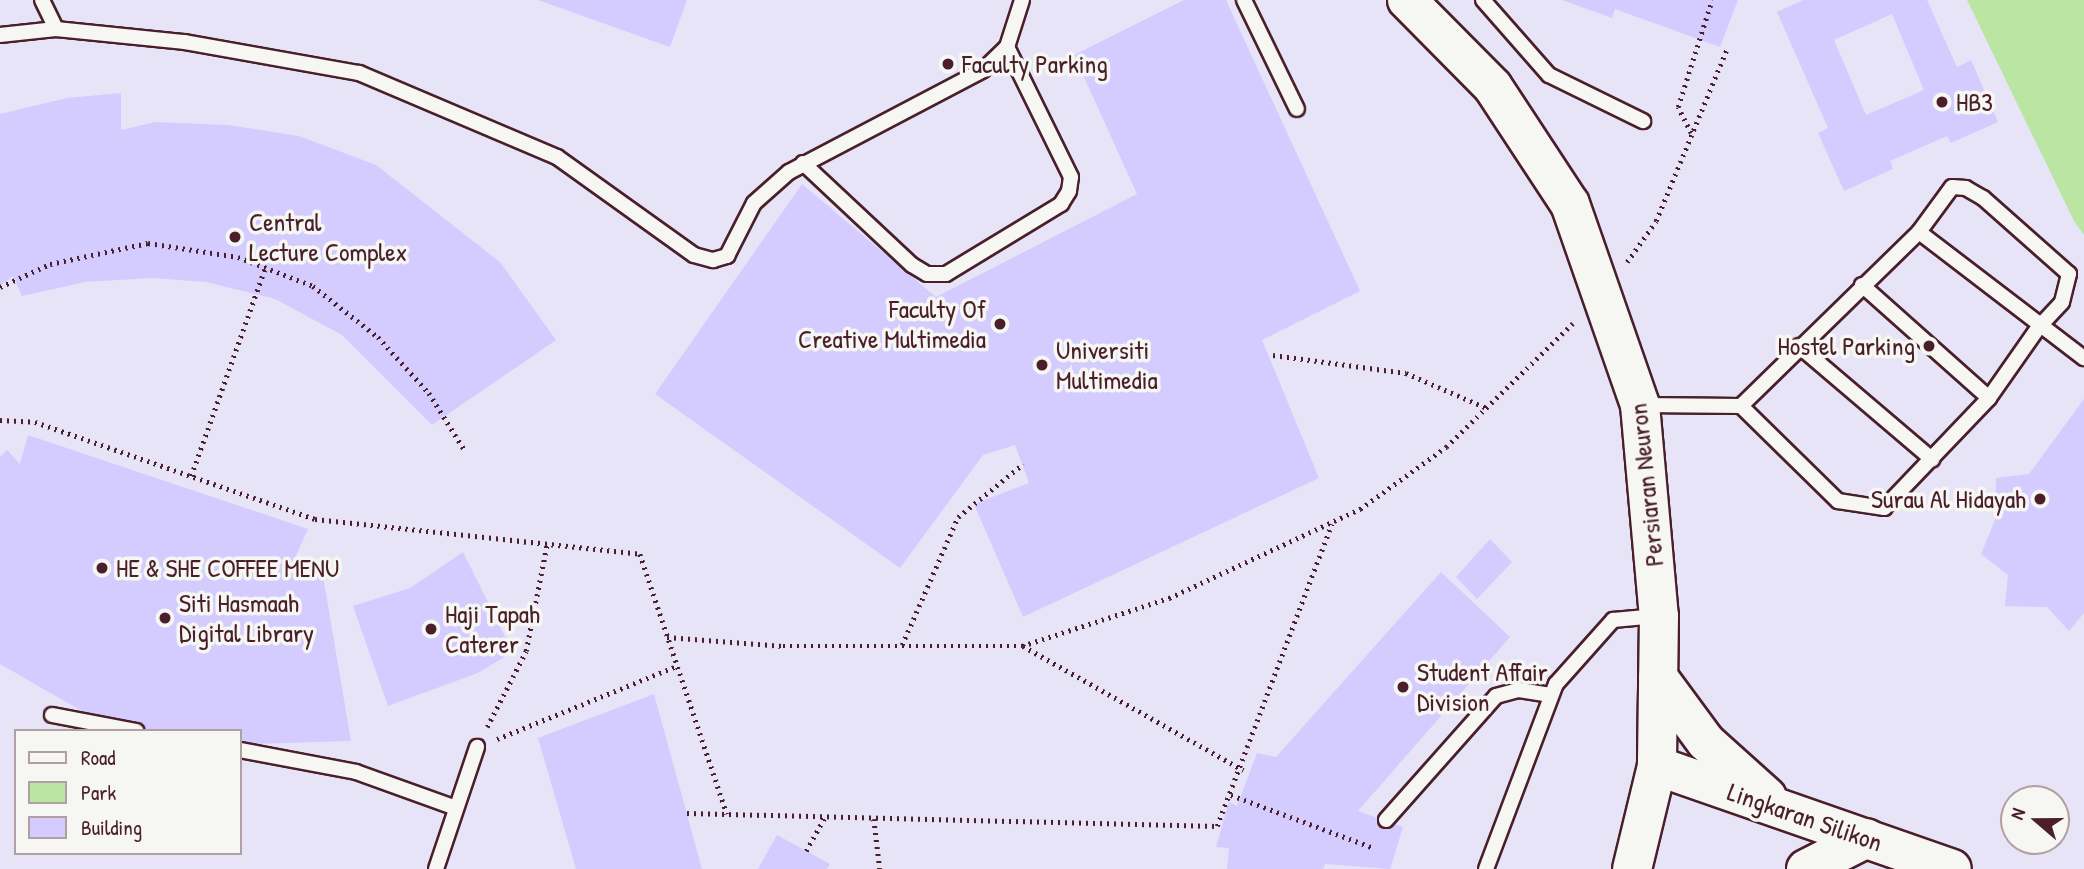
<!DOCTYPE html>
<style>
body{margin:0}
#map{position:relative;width:2084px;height:869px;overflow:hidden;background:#efeef5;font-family:"Patrick Hand",sans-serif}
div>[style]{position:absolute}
.built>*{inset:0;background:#e7e4f8}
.green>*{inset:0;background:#bae5a3}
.building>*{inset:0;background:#d4ccff}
.path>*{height:4.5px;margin-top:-2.25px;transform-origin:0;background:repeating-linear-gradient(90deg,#4a1f2b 0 2px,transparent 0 7px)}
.roads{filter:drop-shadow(2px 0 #4a1f2b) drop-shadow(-2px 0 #4a1f2b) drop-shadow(0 2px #4a1f2b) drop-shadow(0 -2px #4a1f2b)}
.lane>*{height:14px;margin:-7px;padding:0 7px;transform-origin:7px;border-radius:7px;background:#f6f6f2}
.secondary>*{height:38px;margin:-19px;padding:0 19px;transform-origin:19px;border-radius:19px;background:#f6f6f2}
.dots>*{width:19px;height:19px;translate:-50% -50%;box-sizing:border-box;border:4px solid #f6f6f2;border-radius:50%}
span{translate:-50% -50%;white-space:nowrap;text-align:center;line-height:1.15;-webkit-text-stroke:7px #f6f6f2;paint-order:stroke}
.poi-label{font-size:26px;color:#4a1f2b}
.left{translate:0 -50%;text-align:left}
.right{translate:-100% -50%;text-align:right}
.street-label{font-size:26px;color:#4a1f2b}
.legend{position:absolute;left:14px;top:729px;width:228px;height:126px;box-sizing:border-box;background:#f6f6f2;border:2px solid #b1a0a2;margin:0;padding:9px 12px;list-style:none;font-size:21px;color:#4a1f2b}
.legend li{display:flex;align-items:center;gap:14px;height:35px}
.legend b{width:35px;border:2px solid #b1a0a2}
.north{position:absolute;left:2000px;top:785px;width:70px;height:70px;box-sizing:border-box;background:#f6f6f2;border:2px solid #b1a0a2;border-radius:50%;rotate:290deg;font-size:19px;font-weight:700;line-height:28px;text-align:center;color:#4a1f2b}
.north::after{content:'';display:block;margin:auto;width:24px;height:32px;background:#4a1f2b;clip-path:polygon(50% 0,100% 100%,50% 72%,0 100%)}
</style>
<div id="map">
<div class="built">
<div style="clip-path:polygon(evenodd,0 0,2084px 0,2084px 869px,0 869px,0 0,16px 731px,240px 731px,240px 853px,16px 853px,16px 731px,0 0,2014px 799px,2056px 799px,2056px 841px,2014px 841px,2014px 799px)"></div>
</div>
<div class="green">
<div style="clip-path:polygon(1967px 0,2084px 0,2084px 235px,2074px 221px)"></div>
</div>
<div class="building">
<div style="clip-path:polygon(538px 0,687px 0,670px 47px)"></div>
<div style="clip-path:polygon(1184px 0,1226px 0,1360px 291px,1262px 340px,1319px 478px,1023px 617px,974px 504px,1029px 483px,1015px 445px,983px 455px,900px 568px,655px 394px,802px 184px,936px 297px,1137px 194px,1074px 55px)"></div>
<div style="clip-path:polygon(1562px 0,1738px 0,1720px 47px,1615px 9px,1612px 18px)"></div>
<div style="clip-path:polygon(evenodd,1803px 0,1927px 0,1957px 67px,1971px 60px,1998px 122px,1951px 143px,1947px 136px,1890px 161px,1893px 169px,1844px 191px,1818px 133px,1828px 128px,1777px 12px,1803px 0,1892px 14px,1924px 90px,1866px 115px,1834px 40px,1892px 14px)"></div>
<div style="clip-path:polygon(121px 93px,121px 130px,155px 122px,228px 125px,299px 136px,376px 165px,500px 262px,556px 340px,432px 425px,342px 335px,275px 299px,206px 282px,152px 278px,85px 282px,22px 296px,13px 276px,0 286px,0 114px,67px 98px)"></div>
<div style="clip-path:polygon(2084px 399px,2084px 613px,2069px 631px,2047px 607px,2005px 606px,2008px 575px,1981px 554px,1995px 520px,1996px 478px,2029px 474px)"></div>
<div style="clip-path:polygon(28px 435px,308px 529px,289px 571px,321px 564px,351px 741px,253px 744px,240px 743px,240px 731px,145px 731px,80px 710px,0 664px,0 457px,7px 450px,20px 464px)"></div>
<div style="clip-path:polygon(1490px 539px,1512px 562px,1477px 599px,1456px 577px)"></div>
<div style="clip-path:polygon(463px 552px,513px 652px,478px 673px,388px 706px,353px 606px,410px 588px)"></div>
<div style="clip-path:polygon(1441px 572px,1510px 637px,1358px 811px,1403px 827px,1390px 869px,1325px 864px,1323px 869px,1227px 869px,1229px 848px,1216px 847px,1229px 802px,1237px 806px,1257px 753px,1276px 757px)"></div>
<div style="clip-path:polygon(654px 694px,702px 869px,576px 869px,538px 738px)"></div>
<div style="clip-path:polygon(777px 835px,830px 864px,827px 869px,758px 869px)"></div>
</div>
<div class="path">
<div style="left:1691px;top:133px;width:29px;rotate:-117deg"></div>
<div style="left:1678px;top:107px;width:112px;rotate:-72.4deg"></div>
<div style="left:1627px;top:262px;width:50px;rotate:-54.7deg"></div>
<div style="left:1656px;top:221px;width:186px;rotate:-67.6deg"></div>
<div style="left:0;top:287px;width:55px;rotate:-24.7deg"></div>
<div style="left:50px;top:264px;width:100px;rotate:-12.1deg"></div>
<div style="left:148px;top:243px;width:91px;rotate:8.8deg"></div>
<div style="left:238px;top:257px;width:80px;rotate:21.1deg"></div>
<div style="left:313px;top:286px;width:83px;rotate:38.1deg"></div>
<div style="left:378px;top:337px;width:76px;rotate:47.7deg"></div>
<div style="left:429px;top:393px;width:66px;rotate:58deg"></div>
<div style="left:1273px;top:355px;width:134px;rotate:7.7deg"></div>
<div style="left:1406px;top:373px;width:88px;rotate:23.4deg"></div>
<div style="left:0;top:420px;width:35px;rotate:3deg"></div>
<div style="left:35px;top:422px;width:296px;rotate:19.1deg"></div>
<div style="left:315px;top:519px;width:327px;rotate:6.1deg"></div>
<div style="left:640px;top:554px;width:274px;rotate:71.5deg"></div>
<div style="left:191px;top:476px;width:221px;rotate:-70.4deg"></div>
<div style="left:667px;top:637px;width:116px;rotate:4.4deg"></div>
<div style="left:783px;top:646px;width:239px"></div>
<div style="left:1022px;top:646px;width:155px;rotate:-18.1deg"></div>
<div style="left:1169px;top:598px;width:211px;rotate:-25deg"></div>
<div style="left:1360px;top:509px;width:106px;rotate:-35.8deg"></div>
<div style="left:1446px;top:447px;width:177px;rotate:-44.3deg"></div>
<div style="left:902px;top:645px;width:140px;rotate:-66.4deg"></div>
<div style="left:958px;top:517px;width:84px;rotate:-39.2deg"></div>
<div style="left:1023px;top:646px;width:253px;rotate:29.4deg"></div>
<div style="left:487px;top:727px;width:85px;rotate:-62.8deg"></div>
<div style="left:526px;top:651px;width:109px;rotate:-78.9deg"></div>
<div style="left:497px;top:739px;width:194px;rotate:-22.1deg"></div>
<div style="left:1231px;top:795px;width:153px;rotate:20.3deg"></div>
<div style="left:687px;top:813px;width:530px;rotate:1.41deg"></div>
<div style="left:1217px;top:826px;width:323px;rotate:-69.2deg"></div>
<div style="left:874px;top:819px;width:50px;rotate:83.2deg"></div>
<div style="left:806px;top:851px;width:39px;rotate:-61deg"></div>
</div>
<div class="roads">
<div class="lane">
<div style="left:42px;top:0;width:32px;rotate:64deg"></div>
<div style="left:1244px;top:0;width:121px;rotate:64.1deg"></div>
<div style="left:1483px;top:0;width:100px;rotate:48.7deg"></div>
<div style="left:1549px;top:75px;width:105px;rotate:26.1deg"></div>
<div style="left:0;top:35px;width:56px;rotate:-6.1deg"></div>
<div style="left:56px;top:29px;width:130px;rotate:5.8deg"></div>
<div style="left:185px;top:42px;width:177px;rotate:10.1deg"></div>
<div style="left:359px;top:73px;width:215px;rotate:23deg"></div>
<div style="left:557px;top:157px;width:168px;rotate:35.6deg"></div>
<div style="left:694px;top:255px;width:20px;rotate:15deg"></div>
<div style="left:713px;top:260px;width:15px;rotate:-16deg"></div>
<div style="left:727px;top:256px;width:59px;rotate:-63deg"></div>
<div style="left:754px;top:203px;width:47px;rotate:-41.5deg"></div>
<div style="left:789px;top:172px;width:219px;rotate:-27.7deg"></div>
<div style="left:983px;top:70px;width:33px;rotate:-44deg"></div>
<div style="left:1007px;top:47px;width:49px;rotate:-72.3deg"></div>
<div style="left:803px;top:163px;width:149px;rotate:43.1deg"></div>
<div style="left:912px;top:265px;width:17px;rotate:31deg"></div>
<div style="left:927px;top:274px;width:19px"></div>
<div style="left:946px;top:274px;width:135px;rotate:-31.3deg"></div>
<div style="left:1061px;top:204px;width:15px;rotate:-58deg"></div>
<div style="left:1069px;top:191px;width:14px;rotate:-82deg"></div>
<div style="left:1071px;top:177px;width:145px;rotate:-116.2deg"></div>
<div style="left:1919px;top:232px;width:208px;rotate:37.4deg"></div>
<div style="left:1862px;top:285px;width:170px;rotate:41.7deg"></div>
<div style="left:1799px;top:346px;width:175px;rotate:40.4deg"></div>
<div style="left:1642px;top:405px;width:99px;rotate:0.6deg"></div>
<div style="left:1741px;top:406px;width:136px;rotate:44.4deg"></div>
<div style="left:1838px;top:501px;width:47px;rotate:8.7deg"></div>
<div style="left:1884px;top:508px;width:152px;rotate:-46.3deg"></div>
<div style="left:1989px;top:398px;width:85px;rotate:-55deg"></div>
<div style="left:2038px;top:328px;width:35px;rotate:-47deg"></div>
<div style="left:2062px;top:302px;width:29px;rotate:-76deg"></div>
<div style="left:2069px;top:274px;width:115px;rotate:-138.5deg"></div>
<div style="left:1983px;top:198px;width:20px;rotate:-150deg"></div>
<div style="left:1966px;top:188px;width:14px;rotate:-176deg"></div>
<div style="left:1952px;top:187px;width:56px;rotate:126.3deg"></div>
<div style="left:1919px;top:232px;width:249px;rotate:135.7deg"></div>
<div style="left:52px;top:715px;width:86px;rotate:10.8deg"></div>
<div style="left:240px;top:750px;width:118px;rotate:10.7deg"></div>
<div style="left:356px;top:772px;width:106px;rotate:19.8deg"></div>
<div style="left:1386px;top:820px;width:166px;rotate:-48.4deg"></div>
<div style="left:1496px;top:696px;width:24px;rotate:-15deg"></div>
<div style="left:1519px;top:690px;width:32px;rotate:9deg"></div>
<div style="left:436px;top:869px;width:129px;rotate:-71.4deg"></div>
<div style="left:1486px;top:869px;width:198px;rotate:-69.3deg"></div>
<div style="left:1556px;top:684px;width:86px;rotate:-48.3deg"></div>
<div style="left:1613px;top:620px;width:44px;rotate:-5.2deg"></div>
</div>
<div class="secondary">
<div style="left:1407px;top:0;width:122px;rotate:45.3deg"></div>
<div style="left:1493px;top:87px;width:140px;rotate:56.7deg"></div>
<div style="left:1570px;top:204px;width:213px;rotate:70.8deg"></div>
<div style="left:1640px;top:405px;width:212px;rotate:84.9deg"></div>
<div style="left:1659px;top:616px;width:150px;rotate:90.8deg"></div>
<div style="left:1657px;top:766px;width:106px;rotate:103.6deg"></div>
<div style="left:1658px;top:677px;width:81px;rotate:53.6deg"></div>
<div style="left:1706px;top:742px;width:82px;rotate:42deg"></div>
<div style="left:1657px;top:766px;width:312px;rotate:19.2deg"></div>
<div style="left:1806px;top:869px;width:68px;rotate:-26.9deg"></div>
</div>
</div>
<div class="dots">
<div style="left:948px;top:64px;background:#4a1f2b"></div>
<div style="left:1942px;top:102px;background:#4a1f2b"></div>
<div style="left:235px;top:237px;background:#4a1f2b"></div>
<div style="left:1000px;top:324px;background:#4a1f2b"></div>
<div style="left:1929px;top:346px;background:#4a1f2b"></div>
<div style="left:1042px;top:365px;background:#4a1f2b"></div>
<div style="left:2040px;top:499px;background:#4a1f2b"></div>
<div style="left:102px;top:568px;background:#4a1f2b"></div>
<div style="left:165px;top:618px;background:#4a1f2b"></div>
<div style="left:431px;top:629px;background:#4a1f2b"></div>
<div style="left:1403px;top:687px;background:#4a1f2b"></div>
</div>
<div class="poi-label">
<span class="left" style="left:962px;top:64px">Faculty Parking</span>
<span class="left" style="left:1956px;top:102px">HB3</span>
<span class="left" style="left:249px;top:237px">Central<br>Lecture Complex</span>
<span class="right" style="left:986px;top:324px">Faculty Of<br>Creative Multimedia</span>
<span class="right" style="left:1915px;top:346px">Hostel Parking</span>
<span class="left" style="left:1056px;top:365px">Universiti<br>Multimedia</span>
<span class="right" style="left:2026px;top:499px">Surau Al Hidayah</span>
<span class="left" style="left:116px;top:568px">HE &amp; SHE COFFEE MENU</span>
<span class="left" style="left:179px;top:618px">Siti Hasmaah<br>Digital Library</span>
<span class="left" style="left:445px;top:629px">Haji Tapah<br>Caterer</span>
<span class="left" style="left:1417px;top:687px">Student Affair<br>Division</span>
</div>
<div class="street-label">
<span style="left:1646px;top:485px;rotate:-96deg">Persiaran Neuron</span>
<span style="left:1805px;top:817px;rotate:19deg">Lingkaran Silikon</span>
</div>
<ul class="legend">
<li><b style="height:9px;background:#f6f6f2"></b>Road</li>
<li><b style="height:19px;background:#bae5a3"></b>Park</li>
<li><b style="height:19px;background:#d4ccff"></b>Building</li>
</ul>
<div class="north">N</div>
</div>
